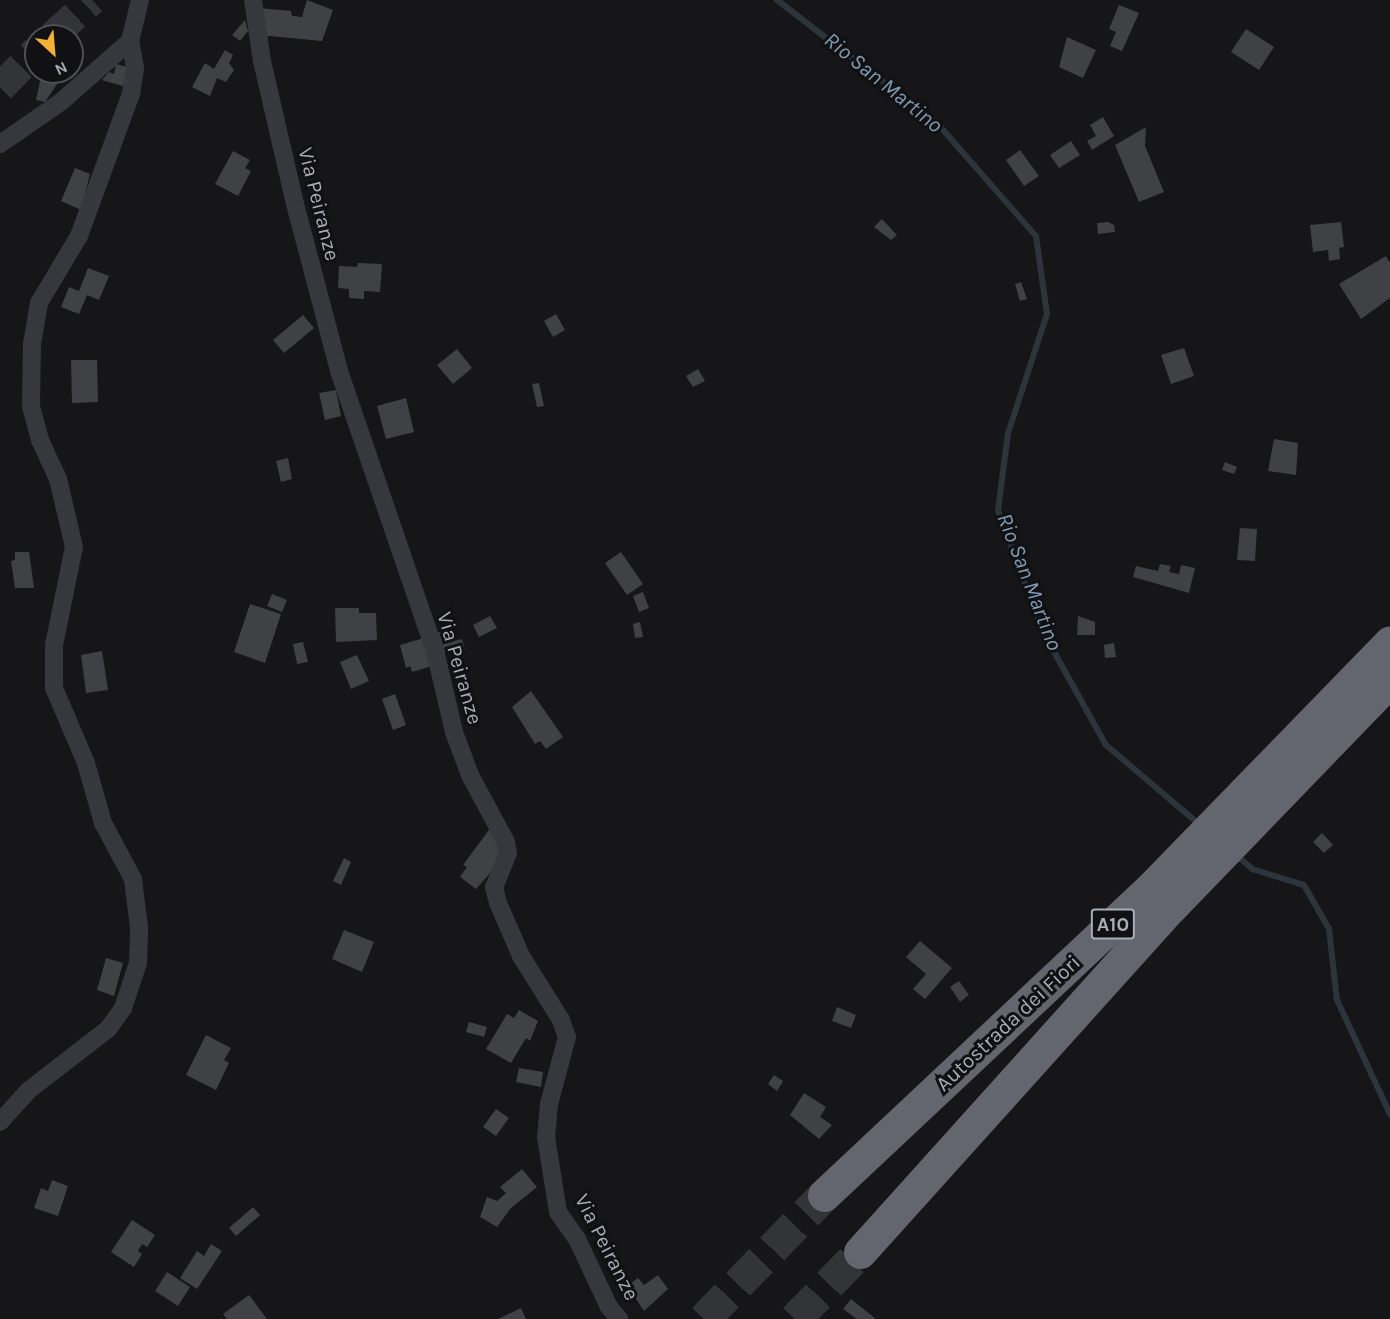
<!DOCTYPE html>
<style>
body{margin:0}
#map{position:relative;width:1390px;height:1319px;overflow:hidden;background:#161618;font-family:Karla,sans-serif}
div>[style]{position:absolute}
.stream>*{height:6px;margin:-3px;padding:0 3px;transform-origin:3px;border-radius:3px;background:#2c353c}
.building>*{inset:0;background:#404145}
.trunk-tunnel>*{height:30px;margin-top:-15px;transform-origin:0;background:repeating-linear-gradient(90deg,#333438 0 30px,transparent 0 45px)}
.motorway-tunnel>*{height:33px;margin-top:-16.5px;transform-origin:0;background:repeating-linear-gradient(90deg,#333438 0 33px,transparent 0 49px)}
.minor>*{height:18px;margin:-9px;padding:0 9px;transform-origin:9px;border-radius:9px;background:#37383d}
.motorway>*{height:33px;margin:-16.5px;padding:0 16.5px;transform-origin:16.5px;border-radius:16.5px;background:#63666e}
span{translate:-50% -50%;white-space:nowrap;text-align:center;line-height:1.15;-webkit-text-stroke:6px #111113;paint-order:stroke}
.shield-label span{padding:2px 4px;background:#111113;border:2px solid;border-radius:4px;-webkit-text-stroke-width:0}
.shield-label{font-size:20px;color:#a8adb8;font-weight:700}
.street-label{font-size:21px;color:#a8adb8}
.water-label{font-size:22px;color:#7f9bb3;font-style:italic}
.north{position:absolute;left:24px;top:24px;width:60px;height:60px;box-sizing:border-box;background:#111113;border:2px solid #4d4f55;border-radius:50%;rotate:154deg;font-size:16px;font-weight:700;line-height:24px;text-align:center;color:#a8adb8}
.north::after{content:'';display:block;margin:auto;width:21px;height:27px;background:#f2b134;clip-path:polygon(50% 0,100% 100%,50% 72%,0 100%)}
</style>
<div id="map">
<div class="stream">
<div style="left:777px;top:0;width:202px;rotate:37.6deg"></div>
<div style="left:937px;top:123px;width:150px;rotate:48.8deg"></div>
<div style="left:1036px;top:236px;width:79px;rotate:82deg"></div>
<div style="left:1047px;top:314px;width:125px;rotate:108.1deg"></div>
<div style="left:1008px;top:433px;width:78px;rotate:97.4deg"></div>
<div style="left:998px;top:510px;width:130px;rotate:69.8deg"></div>
<div style="left:1043px;top:632px;width:129px;rotate:60.9deg"></div>
<div style="left:1106px;top:745px;width:123px;rotate:40.4deg"></div>
<div style="left:1235px;top:854px;width:23px;rotate:41deg"></div>
<div style="left:1252px;top:869px;width:54px;rotate:17.1deg"></div>
<div style="left:1304px;top:885px;width:51px;rotate:60.4deg"></div>
<div style="left:1329px;top:929px;width:71px;rotate:83.6deg"></div>
<div style="left:1337px;top:1000px;width:126px;rotate:65.1deg"></div>
</div>
<div class="building">
<div style="clip-path:polygon(307px 0,333px 10px,322px 41px,259px 35px,259px 8px,291px 11px,292px 16px,302px 17px)"></div>
<div style="clip-path:polygon(1119px 5px,1139px 13px,1122px 51px,1110px 46px,1116px 32px,1109px 29px)"></div>
<div style="clip-path:polygon(245px 20px,248px 31px,240px 41px,232px 35px)"></div>
<div style="clip-path:polygon(1246px 29px,1274px 47px,1259px 70px,1231px 52px)"></div>
<div style="clip-path:polygon(1067px 37px,1096px 50px,1083px 78px,1059px 67px)"></div>
<div style="clip-path:polygon(225px 50px,233px 55px,229px 63px,234px 70px,226px 82px,217px 78px,210px 96px,192px 87px,205px 63px,214px 69px)"></div>
<div style="clip-path:polygon(116px 64px,127px 67px,126px 87px,102px 80px,109px 72px,114px 74px)"></div>
<div style="clip-path:polygon(42px 72px,61px 78px,45px 102px,36px 100px)"></div>
<div style="clip-path:polygon(1103px 117px,1114px 136px,1092px 150px,1087px 141px,1096px 136px,1090px 125px)"></div>
<div style="clip-path:polygon(1146px 127px,1145px 146px,1164px 192px,1139px 202px,1115px 145px)"></div>
<div style="clip-path:polygon(1071px 141px,1080px 155px,1059px 168px,1050px 155px)"></div>
<div style="clip-path:polygon(1020px 150px,1039px 176px,1024px 186px,1006px 160px)"></div>
<div style="clip-path:polygon(233px 151px,250px 160px,245px 168px,251px 171px,238px 196px,215px 184px)"></div>
<div style="clip-path:polygon(75px 168px,90px 174px,81px 210px,61px 201px)"></div>
<div style="clip-path:polygon(882px 219px,897px 235px,891px 240px,874px 227px)"></div>
<div style="clip-path:polygon(1108px 222px,1114px 225px,1115px 232px,1098px 234px,1097px 223px)"></div>
<div style="clip-path:polygon(1341px 222px,1344px 247px,1339px 248px,1340px 259px,1329px 261px,1328px 250px,1313px 252px,1310px 225px)"></div>
<div style="clip-path:polygon(1386px 256px,1390px 263px,1390px 298px,1361px 319px,1339px 284px)"></div>
<div style="clip-path:polygon(358px 263px,382px 264px,380px 292px,364px 291px,364px 299px,349px 298px,349px 289px,338px 288px,339px 266px,357px 267px)"></div>
<div style="clip-path:polygon(88px 268px,109px 276px,99px 300px,87px 295px,79px 314px,61px 307px,69px 287px,79px 291px)"></div>
<div style="clip-path:polygon(1021px 282px,1027px 299px,1020px 301px,1015px 284px)"></div>
<div style="clip-path:polygon(556px 314px,565px 330px,553px 337px,544px 321px)"></div>
<div style="clip-path:polygon(303px 315px,314px 328px,284px 353px,273px 340px)"></div>
<div style="clip-path:polygon(1184px 348px,1194px 376px,1171px 384px,1161px 355px)"></div>
<div style="clip-path:polygon(457px 349px,472px 368px,453px 384px,437px 365px)"></div>
<div style="clip-path:polygon(71px 360px,97px 360px,98px 402px,72px 403px)"></div>
<div style="clip-path:polygon(698px 369px,705px 381px,693px 387px,686px 376px)"></div>
<div style="clip-path:polygon(539px 383px,544px 406px,537px 407px,532px 384px)"></div>
<div style="clip-path:polygon(336px 390px,341px 416px,325px 420px,319px 393px)"></div>
<div style="clip-path:polygon(406px 398px,414px 432px,386px 439px,377px 406px)"></div>
<div style="clip-path:polygon(1274px 439px,1298px 443px,1296px 475px,1268px 471px)"></div>
<div style="clip-path:polygon(288px 458px,292px 479px,281px 482px,276px 461px)"></div>
<div style="clip-path:polygon(1225px 462px,1237px 467px,1234px 474px,1222px 470px)"></div>
<div style="clip-path:polygon(1240px 528px,1257px 529px,1255px 561px,1237px 560px)"></div>
<div style="clip-path:polygon(15px 552px,29px 552px,34px 588px,15px 588px,11px 561px,15px 560px)"></div>
<div style="clip-path:polygon(621px 552px,643px 584px,627px 595px,605px 563px)"></div>
<div style="clip-path:polygon(1160px 564px,1171px 566px,1169px 572px,1179px 574px,1181px 565px,1195px 568px,1189px 593px,1133px 577px,1136px 566px,1158px 571px)"></div>
<div style="clip-path:polygon(643px 592px,649px 608px,639px 612px,633px 596px)"></div>
<div style="clip-path:polygon(272px 594px,287px 600px,282px 612px,267px 606px)"></div>
<div style="clip-path:polygon(250px 604px,281px 614px,265px 663px,234px 652px)"></div>
<div style="clip-path:polygon(335px 608px,359px 608px,359px 613px,376px 613px,377px 640px,336px 642px)"></div>
<div style="clip-path:polygon(490px 616px,497px 628px,479px 637px,473px 625px)"></div>
<div style="clip-path:polygon(1078px 616px,1095px 622px,1095px 635px,1077px 635px)"></div>
<div style="clip-path:polygon(640px 622px,643px 637px,635px 638px,633px 624px)"></div>
<div style="clip-path:polygon(451px 629px,454px 641px,462px 639px,465px 649px,438px 655px,432px 634px)"></div>
<div style="clip-path:polygon(424px 638px,432px 666px,412px 672px,410px 666px,406px 668px,400px 645px)"></div>
<div style="clip-path:polygon(303px 642px,308px 662px,297px 664px,293px 644px)"></div>
<div style="clip-path:polygon(1114px 643px,1116px 657px,1105px 658px,1104px 645px)"></div>
<div style="clip-path:polygon(102px 651px,108px 690px,86px 693px,81px 655px)"></div>
<div style="clip-path:polygon(357px 655px,369px 681px,351px 689px,340px 662px)"></div>
<div style="clip-path:polygon(531px 691px,563px 737px,546px 749px,540px 741px,535px 744px,512px 707px)"></div>
<div style="clip-path:polygon(395px 694px,406px 725px,393px 730px,382px 699px)"></div>
<div style="clip-path:polygon(489px 830px,499px 837px,499px 863px,476px 889px,460px 877px,467px 867px,463px 865px)"></div>
<div style="clip-path:polygon(1322px 833px,1333px 845px,1324px 853px,1313px 842px)"></div>
<div style="clip-path:polygon(344px 858px,351px 862px,341px 885px,333px 881px)"></div>
<div style="clip-path:polygon(344px 930px,374px 942px,362px 972px,332px 959px)"></div>
<div style="clip-path:polygon(920px 941px,952px 968px,925px 999px,913px 989px,926px 974px,906px 957px)"></div>
<div style="clip-path:polygon(106px 958px,123px 963px,114px 996px,97px 990px)"></div>
<div style="clip-path:polygon(959px 981px,969px 995px,960px 1002px,950px 987px)"></div>
<div style="clip-path:polygon(837px 1007px,856px 1015px,851px 1028px,832px 1021px)"></div>
<div style="clip-path:polygon(519px 1010px,538px 1021px,530px 1041px,526px 1038px,511px 1063px,486px 1049px,507px 1014px,514px 1018px)"></div>
<div style="clip-path:polygon(469px 1022px,487px 1027px,484px 1037px,466px 1032px)"></div>
<div style="clip-path:polygon(206px 1035px,231px 1048px,224px 1060px,229px 1063px,216px 1090px,186px 1075px)"></div>
<div style="clip-path:polygon(519px 1068px,543px 1072px,541px 1087px,516px 1082px)"></div>
<div style="clip-path:polygon(774px 1075px,783px 1081px,777px 1091px,768px 1084px)"></div>
<div style="clip-path:polygon(804px 1093px,826px 1107px,820px 1117px,832px 1125px,819px 1139px,790px 1115px)"></div>
<div style="clip-path:polygon(496px 1109px,509px 1118px,496px 1136px,483px 1127px)"></div>
<div style="clip-path:polygon(522px 1169px,537px 1187px,511px 1208px,497px 1227px,480px 1217px,487px 1197px,497px 1201px,506px 1193px,500px 1187px)"></div>
<div style="clip-path:polygon(52px 1180px,68px 1186px,58px 1216px,34px 1208px,41px 1188px,48px 1191px)"></div>
<div style="clip-path:polygon(253px 1207px,260px 1215px,236px 1236px,229px 1228px)"></div>
<div style="clip-path:polygon(132px 1220px,155px 1235px,147px 1247px,142px 1244px,138px 1251px,142px 1254px,134px 1267px,111px 1252px)"></div>
<div style="clip-path:polygon(211px 1244px,222px 1251px,197px 1289px,180px 1278px,197px 1251px,204px 1256px)"></div>
<div style="clip-path:polygon(167px 1272px,190px 1287px,178px 1306px,155px 1291px)"></div>
<div style="clip-path:polygon(658px 1275px,668px 1289px,644px 1311px,627px 1286px,638px 1278px,644px 1285px)"></div>
<div style="clip-path:polygon(249px 1295px,267px 1319px,227px 1319px,223px 1314px)"></div>
<div style="clip-path:polygon(851px 1299px,876px 1319px,857px 1319px,843px 1309px)"></div>
<div style="clip-path:polygon(521px 1308px,526px 1319px,498px 1319px)"></div>
</div>
<div class="trunk-tunnel">
<div style="left:53px;top:36px;width:53px;rotate:-42.7deg"></div>
<div style="left:0;top:88px;width:52px;rotate:-45.8deg"></div>
</div>
<div class="motorway-tunnel">
<div style="left:704px;top:1319px;width:173px;rotate:-45.9deg"></div>
<div style="left:795px;top:1319px;width:93px;rotate:-45.9deg"></div>
</div>
<div class="minor">
<div style="left:253px;top:0;width:62px;rotate:81.6deg"></div>
<div style="left:262px;top:61px;width:147px;rotate:77deg"></div>
<div style="left:295px;top:204px;width:173px;rotate:75.2deg"></div>
<div style="left:339px;top:371px;width:300px;rotate:71.1deg"></div>
<div style="left:436px;top:655px;width:79px;rotate:76.8deg"></div>
<div style="left:454px;top:732px;width:46px;rotate:69.6deg"></div>
<div style="left:470px;top:775px;width:76px;rotate:61.8deg"></div>
<div style="left:506px;top:842px;width:11px;rotate:80deg"></div>
<div style="left:508px;top:853px;width:37px;rotate:112deg"></div>
<div style="left:494px;top:887px;width:16px;rotate:76deg"></div>
<div style="left:498px;top:903px;width:58px;rotate:66.5deg"></div>
<div style="left:521px;top:956px;width:75px;rotate:58deg"></div>
<div style="left:561px;top:1020px;width:18px;rotate:71deg"></div>
<div style="left:567px;top:1037px;width:69px;rotate:105deg"></div>
<div style="left:549px;top:1104px;width:33px;rotate:95deg"></div>
<div style="left:546px;top:1137px;width:76px;rotate:80.9deg"></div>
<div style="left:558px;top:1212px;width:33px;rotate:55deg"></div>
<div style="left:577px;top:1239px;width:75px;rotate:64.8deg"></div>
<div style="left:609px;top:1307px;width:16px;rotate:50deg"></div>
<div style="left:0;top:144px;width:75px;rotate:-34.7deg"></div>
<div style="left:62px;top:101px;width:91px;rotate:-41.4deg"></div>
<div style="left:130px;top:41px;width:42px;rotate:-76.3deg"></div>
<div style="left:0;top:1122px;width:43px;rotate:-47.8deg"></div>
<div style="left:29px;top:1090px;width:100px;rotate:-37.7deg"></div>
<div style="left:108px;top:1029px;width:26px;rotate:-54deg"></div>
<div style="left:123px;top:1008px;width:47px;rotate:-71.6deg"></div>
<div style="left:138px;top:963px;width:35px;rotate:-88deg"></div>
<div style="left:139px;top:928px;width:49px;rotate:-97deg"></div>
<div style="left:133px;top:879px;width:64px;rotate:-118.2deg"></div>
<div style="left:103px;top:823px;width:62px;rotate:-105.8deg"></div>
<div style="left:86px;top:763px;width:82px;rotate:-113.1deg"></div>
<div style="left:54px;top:688px;width:43px;rotate:-90deg"></div>
<div style="left:54px;top:645px;width:100px;rotate:-78.5deg"></div>
<div style="left:74px;top:547px;width:70px;rotate:-103.2deg"></div>
<div style="left:58px;top:479px;width:43px;rotate:-114.8deg"></div>
<div style="left:40px;top:440px;width:35px;rotate:-105deg"></div>
<div style="left:31px;top:406px;width:62px;rotate:-89.1deg"></div>
<div style="left:32px;top:344px;width:42px;rotate:-80.3deg"></div>
<div style="left:39px;top:303px;width:78px;rotate:-59.2deg"></div>
<div style="left:79px;top:236px;width:151px;rotate:-69.9deg"></div>
<div style="left:131px;top:94px;width:26px;rotate:-81deg"></div>
<div style="left:135px;top:68px;width:27px;rotate:-100deg"></div>
</div>
<div class="motorway">
<div style="left:824px;top:1195px;width:447px;rotate:-43.2deg"></div>
<div style="left:1150px;top:889px;width:344px;rotate:-45.8deg"></div>
<div style="left:860px;top:1252px;width:464px;rotate:-48deg"></div>
<div style="left:1171px;top:907px;width:315px;rotate:-46deg"></div>
</div>
<div class="shield-label">
<span style="left:1113px;top:924px">A10</span>
</div>
<div class="street-label">
<span style="left:319px;top:204px;rotate:76deg">Via Peiranze</span>
<span style="left:460px;top:668px;rotate:74deg">Via Peiranze</span>
<span style="left:1008px;top:1023px;rotate:-43deg">Autostrada dei Fiori</span>
<span style="left:607px;top:1247px;rotate:63deg">Via Peiranze</span>
</div>
<div class="water-label">
<span style="left:883px;top:83px;rotate:39deg">Rio San Martino</span>
<span style="left:1029px;top:582px;rotate:69deg">Rio San Martino</span>
</div>
<div class="north">N</div>
</div>
